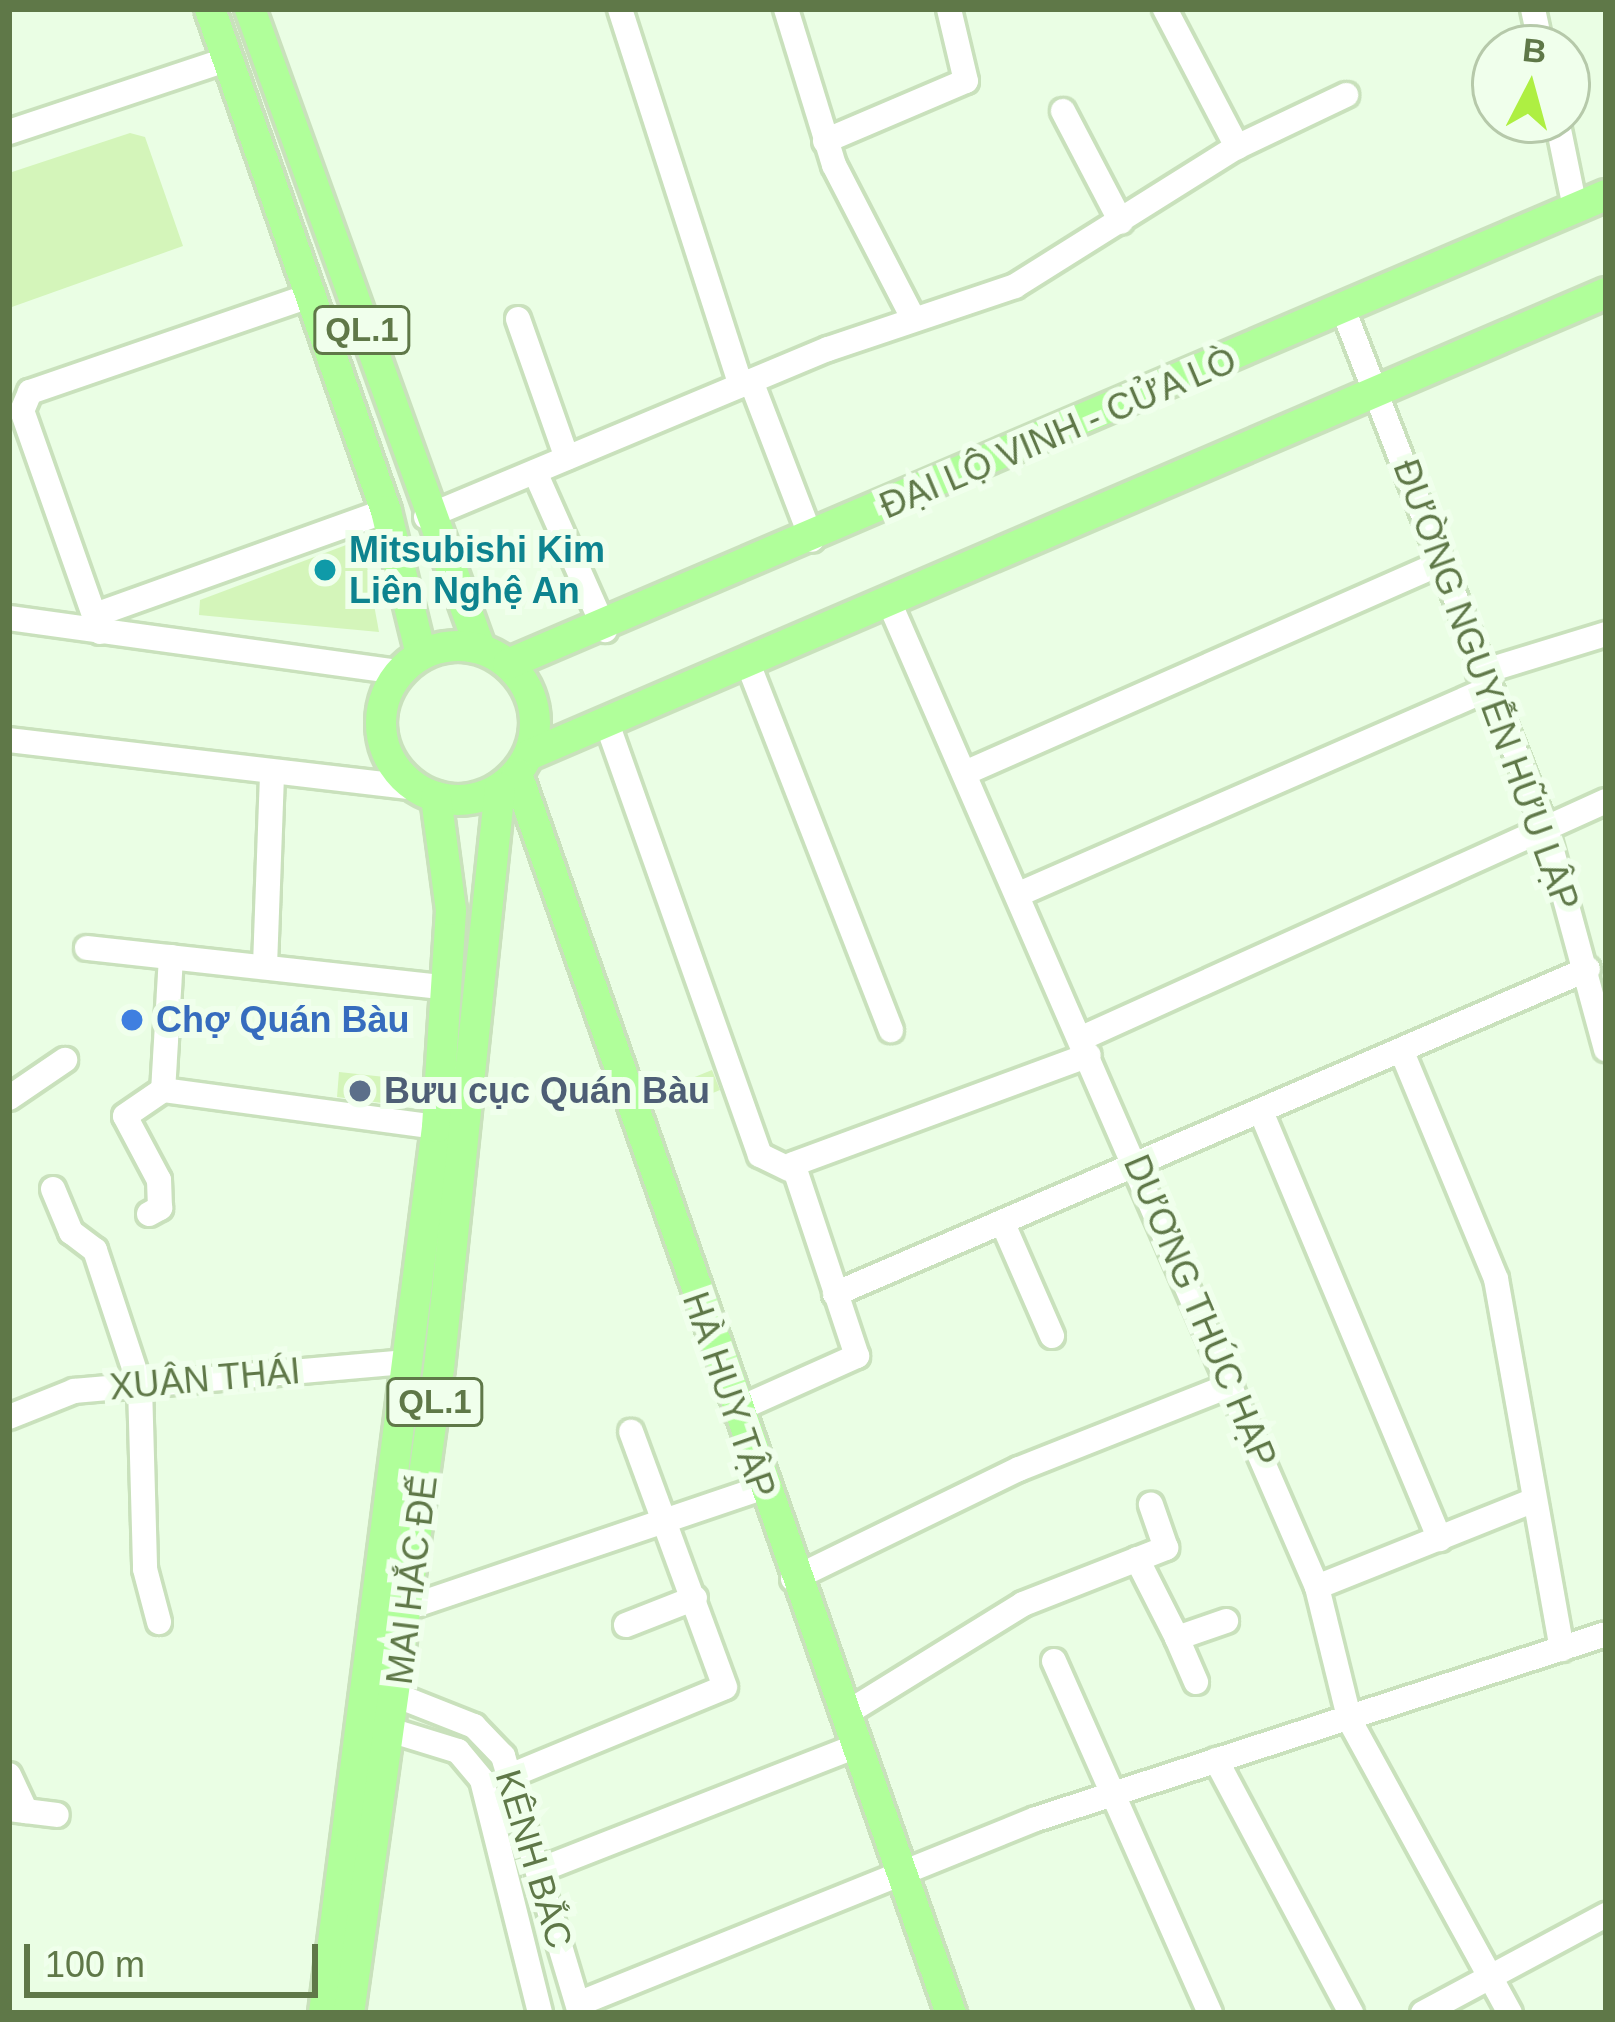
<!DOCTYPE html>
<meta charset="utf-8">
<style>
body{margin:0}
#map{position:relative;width:1615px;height:2022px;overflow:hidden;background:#eafee4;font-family:Helvetica,sans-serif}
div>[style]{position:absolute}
.building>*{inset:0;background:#d4f5ba}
.roads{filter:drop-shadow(3px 0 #c9e1bc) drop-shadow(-3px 0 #c9e1bc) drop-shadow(0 3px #c9e1bc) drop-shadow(0 -3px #c9e1bc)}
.minor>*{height:24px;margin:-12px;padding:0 12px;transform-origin:12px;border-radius:12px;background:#fff}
.major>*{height:30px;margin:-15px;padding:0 15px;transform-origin:15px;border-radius:15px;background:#b0ff9a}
.major>.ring{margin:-15px;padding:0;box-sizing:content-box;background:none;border:30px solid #b0ff9a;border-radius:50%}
.dots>*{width:33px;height:33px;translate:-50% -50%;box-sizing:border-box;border:6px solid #f0ffec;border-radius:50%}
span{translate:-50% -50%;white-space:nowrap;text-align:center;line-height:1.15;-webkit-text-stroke:12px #f0ffec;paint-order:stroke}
.shield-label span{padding:3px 9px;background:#f0ffec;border:3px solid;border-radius:9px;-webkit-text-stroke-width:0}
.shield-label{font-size:33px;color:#5f7848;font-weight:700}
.street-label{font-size:36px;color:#5f7848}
.culture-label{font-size:36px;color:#0d838f;font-weight:700}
.left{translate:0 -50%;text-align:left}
.shop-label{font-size:36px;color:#366cbe;font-weight:700}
.service-label{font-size:36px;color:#4e5e75;font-weight:700}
.frame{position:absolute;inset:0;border:12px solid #5f7848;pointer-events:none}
.north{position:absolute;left:1471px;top:24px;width:120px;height:120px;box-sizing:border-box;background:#f0ffec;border:3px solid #b6c9aa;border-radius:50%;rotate:6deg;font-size:33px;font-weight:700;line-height:48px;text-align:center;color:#5f7848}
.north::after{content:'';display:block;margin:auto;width:42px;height:54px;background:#aeef42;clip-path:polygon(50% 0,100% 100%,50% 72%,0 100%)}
.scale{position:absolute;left:24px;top:1944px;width:294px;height:54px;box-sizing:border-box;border:6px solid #5f7848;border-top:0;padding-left:15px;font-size:36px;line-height:42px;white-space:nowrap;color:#5f7848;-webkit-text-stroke:9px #f0ffec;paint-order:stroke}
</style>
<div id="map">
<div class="building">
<div style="clip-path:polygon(130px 133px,145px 137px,183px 246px,9px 308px,9px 173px)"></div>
<div style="clip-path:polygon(362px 539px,379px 632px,199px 615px,200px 600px)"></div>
<div style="clip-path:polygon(712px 1070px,720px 1090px,674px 1109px,665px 1089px)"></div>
<div style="clip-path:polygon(339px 1072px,385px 1077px,382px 1103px,337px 1097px)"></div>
</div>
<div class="roads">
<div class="minor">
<div style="left:620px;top:9px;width:395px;rotate:72.2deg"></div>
<div style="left:786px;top:9px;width:163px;rotate:72.9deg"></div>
<div style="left:834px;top:165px;width:174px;rotate:62.7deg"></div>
<div style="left:1165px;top:9px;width:156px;rotate:62.4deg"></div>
<div style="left:1533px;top:9px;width:40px;rotate:78deg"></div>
<div style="left:1063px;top:111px;width:125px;rotate:62.4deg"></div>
<div style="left:1557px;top:120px;width:90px;rotate:78.4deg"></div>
<div style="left:9px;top:132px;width:231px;rotate:-18.4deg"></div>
<div style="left:825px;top:141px;width:153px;rotate:-23.1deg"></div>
<div style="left:966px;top:81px;width:74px;rotate:-103.3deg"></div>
<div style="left:1343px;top:309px;width:565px;rotate:68.74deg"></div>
<div style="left:1548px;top:836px;width:221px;rotate:74.8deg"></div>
<div style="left:518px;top:319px;width:147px;rotate:70.6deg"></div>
<div style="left:751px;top:381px;width:170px;rotate:69deg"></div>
<div style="left:535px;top:472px;width:173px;rotate:66.1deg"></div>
<div style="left:426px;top:517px;width:436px;rotate:-22.7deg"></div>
<div style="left:828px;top:349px;width:197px;rotate:-18.6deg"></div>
<div style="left:1015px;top:286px;width:262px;rotate:-32.1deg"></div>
<div style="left:1237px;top:147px;width:121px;rotate:-25.5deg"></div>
<div style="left:890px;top:604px;width:1072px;rotate:66.52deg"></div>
<div style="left:1317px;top:1587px;width:138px;rotate:76.2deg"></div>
<div style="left:1350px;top:1721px;width:333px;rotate:61.3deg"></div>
<div style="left:95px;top:615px;width:309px;rotate:-19.7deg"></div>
<div style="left:9px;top:618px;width:394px;rotate:7.9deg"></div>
<div style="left:100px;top:632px;width:234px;rotate:-109.4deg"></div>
<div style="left:22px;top:411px;width:21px;rotate:-67deg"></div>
<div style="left:30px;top:392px;width:295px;rotate:-19deg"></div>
<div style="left:749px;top:666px;width:391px;rotate:68.7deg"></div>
<div style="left:1479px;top:673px;width:133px;rotate:-17.1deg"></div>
<div style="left:608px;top:726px;width:455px;rotate:70.5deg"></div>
<div style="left:760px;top:1155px;width:32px;rotate:26deg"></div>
<div style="left:9px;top:740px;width:410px;rotate:6.7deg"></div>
<div style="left:965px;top:773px;width:513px;rotate:-23.81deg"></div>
<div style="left:1019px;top:894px;width:510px;rotate:-23.6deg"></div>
<div style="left:87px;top:948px;width:362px;rotate:6.3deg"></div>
<div style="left:171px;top:957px;width:133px;rotate:93.4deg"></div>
<div style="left:163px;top:1090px;width:276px;rotate:7.7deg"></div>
<div style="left:265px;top:966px;width:191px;rotate:-87.9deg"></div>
<div style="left:1082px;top:1038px;width:575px;rotate:-24.34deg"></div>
<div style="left:1402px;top:1052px;width:246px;rotate:67.5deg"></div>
<div style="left:1496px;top:1279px;width:376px;rotate:79.9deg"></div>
<div style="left:9px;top:1098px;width:68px;rotate:-34.2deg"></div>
<div style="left:1262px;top:1114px;width:461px;rotate:67.3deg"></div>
<div style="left:53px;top:1189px;width:47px;rotate:67.3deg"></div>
<div style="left:71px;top:1232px;width:30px;rotate:37deg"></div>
<div style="left:95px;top:1250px;width:143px;rotate:71.7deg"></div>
<div style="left:140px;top:1386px;width:183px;rotate:88.4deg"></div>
<div style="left:145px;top:1569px;width:55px;rotate:75.2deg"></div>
<div style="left:149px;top:1214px;width:13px;rotate:-29deg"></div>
<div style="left:160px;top:1208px;width:28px;rotate:-92deg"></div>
<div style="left:159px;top:1180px;width:72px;rotate:-118deg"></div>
<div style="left:125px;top:1116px;width:46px;rotate:-34.4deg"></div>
<div style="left:1004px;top:1226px;width:120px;rotate:66.4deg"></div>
<div style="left:835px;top:1294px;width:820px;rotate:-23.35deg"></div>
<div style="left:734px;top:1411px;width:135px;rotate:-24.1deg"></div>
<div style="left:857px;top:1356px;width:202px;rotate:-108.4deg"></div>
<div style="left:793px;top:1164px;width:315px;rotate:-20.2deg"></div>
<div style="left:9px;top:1417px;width:70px;rotate:-21.8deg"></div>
<div style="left:74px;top:1391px;width:334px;rotate:-5deg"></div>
<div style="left:1137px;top:1559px;width:89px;rotate:63.1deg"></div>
<div style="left:1177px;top:1638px;width:52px;rotate:-19.1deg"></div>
<div style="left:793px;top:1579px;width:251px;rotate:-26deg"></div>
<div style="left:1019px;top:1469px;width:228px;rotate:-21.6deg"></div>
<div style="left:1317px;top:1587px;width:234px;rotate:-21.8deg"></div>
<div style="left:407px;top:1608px;width:374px;rotate:-18.7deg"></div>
<div style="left:626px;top:1625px;width:74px;rotate:-21.4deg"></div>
<div style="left:1177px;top:1638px;width:48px;rotate:66.6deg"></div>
<div style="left:1054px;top:1661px;width:385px;rotate:66.1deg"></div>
<div style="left:398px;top:1696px;width:82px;rotate:21.5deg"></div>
<div style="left:474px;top:1726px;width:42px;rotate:46deg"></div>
<div style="left:503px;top:1756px;width:268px;rotate:73.3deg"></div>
<div style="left:845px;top:1714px;width:209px;rotate:-31.7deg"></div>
<div style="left:1023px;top:1604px;width:154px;rotate:-21.4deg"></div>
<div style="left:1166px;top:1548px;width:46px;rotate:-109.2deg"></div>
<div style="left:393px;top:1731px;width:68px;rotate:17.1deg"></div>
<div style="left:458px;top:1751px;width:38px;rotate:50deg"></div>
<div style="left:482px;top:1780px;width:240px;rotate:76deg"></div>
<div style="left:1216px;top:1760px;width:287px;rotate:61.9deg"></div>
<div style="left:9px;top:1775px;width:40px;rotate:65deg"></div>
<div style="left:512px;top:1775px;width:230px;rotate:-22.4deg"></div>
<div style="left:725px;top:1687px;width:272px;rotate:-110.2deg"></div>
<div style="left:9px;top:1809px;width:48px;rotate:7.1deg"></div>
<div style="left:540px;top:1870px;width:339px;rotate:-21.4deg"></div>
<div style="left:578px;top:2004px;width:494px;rotate:-22deg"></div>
<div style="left:1036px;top:1819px;width:599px;rotate:-17.98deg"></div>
<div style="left:1423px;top:2013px;width:208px;rotate:-28.2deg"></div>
</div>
<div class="major">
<div style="left:210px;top:9px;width:532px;rotate:70.68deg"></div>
<div style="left:386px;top:511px;width:148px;rotate:76.3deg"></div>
<div style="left:250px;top:9px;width:679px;rotate:70.2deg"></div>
<div class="ring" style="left:381px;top:646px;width:124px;height:124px"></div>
<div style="left:508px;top:664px;width:1194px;rotate:-23.13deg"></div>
<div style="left:529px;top:755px;width:1172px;rotate:-23.22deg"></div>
<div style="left:517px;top:774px;width:1313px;rotate:70.7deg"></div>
<div style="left:324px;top:2013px;width:893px;rotate:-82.73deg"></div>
<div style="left:437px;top:1127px;width:217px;rotate:-86.3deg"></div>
<div style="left:451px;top:910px;width:114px;rotate:-97.6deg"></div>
<div style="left:349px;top:2013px;width:651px;rotate:-82.06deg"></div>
<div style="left:439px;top:1368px;width:583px;rotate:-84deg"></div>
</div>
</div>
<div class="dots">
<div style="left:325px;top:570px;background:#0f9aa8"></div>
<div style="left:132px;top:1020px;background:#3f7fe0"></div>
<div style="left:360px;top:1091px;background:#5c6f8a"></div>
</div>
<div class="shield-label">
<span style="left:362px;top:330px">QL.1</span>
<span style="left:435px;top:1402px">QL.1</span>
</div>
<div class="street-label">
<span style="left:1058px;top:433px;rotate:-23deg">ĐẠI LỘ VINH - CỬA LÒ</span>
<span style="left:1486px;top:685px;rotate:70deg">ĐƯỜNG NGUYỄN HỮU LẬP</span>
<span style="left:1200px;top:1311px;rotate:67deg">DƯƠNG THÚC HẠP</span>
<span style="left:205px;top:1379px;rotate:-5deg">XUÂN THÁI</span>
<span style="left:729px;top:1395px;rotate:71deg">HÀ HUY TẬP</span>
<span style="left:412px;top:1580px;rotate:-83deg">MAI HẮC ĐẾ</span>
<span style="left:534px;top:1859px;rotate:73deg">KÊNH BẮC</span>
</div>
<div class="culture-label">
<span class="left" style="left:349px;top:570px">Mitsubishi Kim<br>Liên Nghệ An</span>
</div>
<div class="shop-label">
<span class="left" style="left:156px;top:1020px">Chợ Quán Bàu</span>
</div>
<div class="service-label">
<span class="left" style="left:384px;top:1091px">Bưu cục Quán Bàu</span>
</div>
<div class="frame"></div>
<div class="north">B</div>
<div class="scale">100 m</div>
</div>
